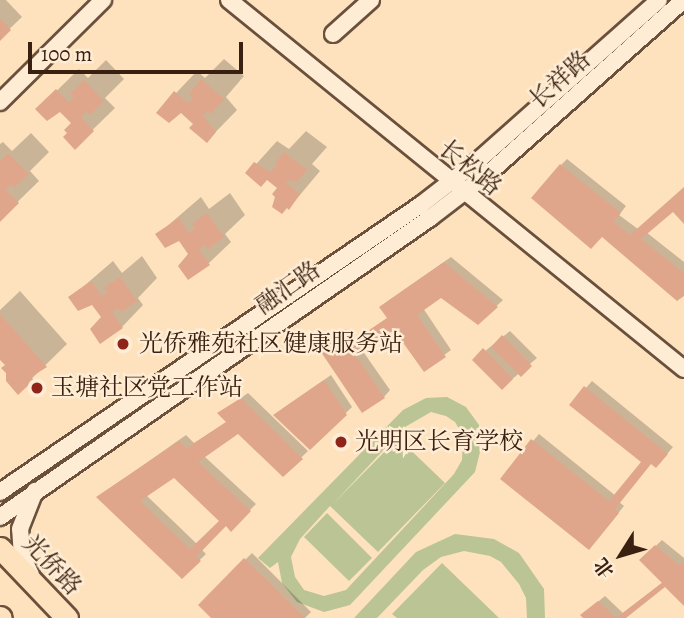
<!DOCTYPE html>
<meta charset="utf-8">
<style>
body{margin:0}
#map{position:relative;width:684px;height:618px;overflow:hidden;background:#fde2bd;font-family:Alegreya,"Noto Serif SC",serif}
div>[style]{position:absolute}
.green>*{inset:0;background:#bbc494}
.shadow>*{inset:0;background:#0003}
.building>*{inset:0;background:#e0a68b}
.roads{filter:drop-shadow(2px 0 #6b503c) drop-shadow(-2px 0 #6b503c) drop-shadow(0 2px #6b503c) drop-shadow(0 -2px #6b503c)}
.minor>*{height:16px;margin:-8px;padding:0 8px;transform-origin:8px;border-radius:8px;background:#feecd4}
.major>*{height:21px;margin:-10.5px;padding:0 10.5px;transform-origin:10.5px;border-radius:10.5px;background:#fde2bd}
.dots>*{width:19px;height:19px;translate:-50% -50%;box-sizing:border-box;border:4px solid #feecd4;border-radius:50%}
span{translate:-50% -50%;white-space:nowrap;text-align:center;line-height:1.15;-webkit-text-stroke:5px #feecd4;paint-order:stroke}
.street-label{font-size:24px;color:#3a2011}
.poi-label{font-size:24px;color:#3a2011}
.left{translate:0 -50%;text-align:left}
.north{position:absolute;left:586px;top:520px;width:70px;height:70px;-webkit-text-stroke:5px #feecd4;paint-order:stroke;rotate:233deg;font-size:19px;font-weight:700;line-height:28px;text-align:center;color:#3a2011}
.north::after{content:'';display:block;margin:auto;width:24px;height:32px;background:#3a2011;clip-path:polygon(50% 0,100% 100%,50% 72%,0 100%)}
.scale{position:absolute;left:28px;top:42px;width:215px;height:32px;box-sizing:border-box;border:4px solid #3a2011;border-top:0;padding-left:9px;font-size:21px;line-height:24px;white-space:nowrap;color:#3a2011;-webkit-text-stroke:5px #feecd4;paint-order:stroke}
</style>
<div id="map">
<div class="green">
<div style="clip-path:polygon(evenodd,447px 397px,466px 407px,479px 425px,480px 452px,475px 472px,350px 605px,324px 612px,297px 602px,282px 583px,278px 562px,270px 568px,258px 558px,403px 410px,426px 398px,447px 397px,431px 412px,446px 416px,455px 422px,463px 436px,462px 460px,454px 474px,346px 590px,324px 596px,304px 590px,295px 577px,291px 557px,300px 539px,330px 506px,378px 552px,445px 483px,398px 438px,332px 505px,405px 427px,431px 412px)"></div>
<div style="clip-path:polygon(327px 513px,372px 558px,349px 581px,304px 537px)"></div>
<div style="clip-path:polygon(455px 534px,494px 539px,519px 553px,544px 589px,545px 618px,527px 618px,526px 598px,519px 584px,501px 562px,490px 556px,464px 551px,441px 557px,423px 570px,377px 618px,354px 618px,416px 552px)"></div>
<div style="clip-path:polygon(442px 563px,499px 618px,397px 618px,392px 614px)"></div>
</div>
<div class="shadow">
<div style="clip-path:polygon(0 0,6px 0,22px 17px,0 38px)"></div>
<div style="clip-path:polygon(224px 59px,244px 76px,226px 97px,237px 110px,207px 141px,196px 123px,181px 111px,158px 112px,197px 71px,205px 78px)"></div>
<div style="clip-path:polygon(106px 60px,124px 79px,105px 98px,115px 108px,75px 147px,73px 123px,60px 110px,38px 109px,79px 69px,88px 78px)"></div>
<div style="clip-path:polygon(306px 131px,327px 147px,312px 164px,320px 171px,289px 208px,279px 188px,267px 178px,248px 173px,277px 141px,289px 149px)"></div>
<div style="clip-path:polygon(31px 133px,49px 152px,30px 171px,39px 181px,0 219px,0 144px,3px 142px,12px 151px)"></div>
<div style="clip-path:polygon(567px 159px,626px 206px,619px 215px,638px 229px,684px 188px,684px 222px,673px 210px,646px 232px,684px 262px,684px 293px,677px 299px,561px 165px)"></div>
<div style="clip-path:polygon(230px 193px,245px 215px,225px 234px,231px 242px,209px 263px,188px 278px,190px 254px,180px 239px,158px 234px,201px 197px,209px 209px)"></div>
<div style="clip-path:polygon(142px 256px,157px 278px,138px 298px,143px 305px,122px 327px,103px 317px,92px 302px,70px 298px,113px 261px,122px 273px)"></div>
<div style="clip-path:polygon(451px 257px,503px 300px,478px 323px,441px 295px,423px 308px,451px 350px,424px 370px,395px 327px,362px 350px,390px 390px,384px 397px,327px 343px,346px 329px,354px 341px,389px 317px,381px 307px,388px 301px)"></div>
<div style="clip-path:polygon(20px 291px,67px 344px,18px 392px,7px 365px,0 357px,0 310px)"></div>
<div style="clip-path:polygon(510px 331px,537px 358px,502px 388px,474px 360px)"></div>
<div style="clip-path:polygon(331px 375px,352px 407px,310px 448px,282px 409px)"></div>
<div style="clip-path:polygon(592px 381px,673px 447px,662px 460px,652px 462px,619px 502px,624px 506px,595px 542px,502px 478px,539px 434px,616px 496px,643px 462px,572px 404px)"></div>
<div style="clip-path:polygon(evenodd,248px 393px,308px 451px,283px 475px,238px 431px,204px 456px,256px 504px,231px 529px,227px 524px,201px 549px,206px 554px,182px 577px,98px 497px,186px 435px,194px 443px,228px 421px,220px 413px,248px 393px,175px 475px,221px 521px,197px 544px,146px 495px,175px 475px)"></div>
<div style="clip-path:polygon(662px 540px,684px 558px,684px 604px,665px 585px,625px 618px,585px 618px,589px 609px,605px 596px,623px 613px,663px 582px,641px 560px)"></div>
<div style="clip-path:polygon(252px 553px,311px 612px,305px 618px,213px 618px,200px 605px)"></div>
</div>
<div class="building">
<div style="clip-path:polygon(0 18px,11px 30px,0 41px)"></div>
<div style="clip-path:polygon(201px 79px,224px 99px,211px 114px,207px 111px,203px 116px,216px 132px,207px 143px,189px 128px,193px 124px,181px 113px,169px 123px,156px 113px,174px 91px,188px 103px,193px 98px,189px 94px)"></div>
<div style="clip-path:polygon(84px 80px,104px 101px,90px 115px,87px 111px,81px 117px,94px 131px,75px 150px,63px 137px,67px 133px,64px 130px,71px 123px,60px 112px,47px 121px,35px 109px,56px 89px,69px 102px,74px 97px,70px 93px)"></div>
<div style="clip-path:polygon(284px 152px,307px 170px,297px 182px,289px 180px,284px 186px,288px 184px,300px 194px,289px 210px,287px 208px,282px 214px,272px 207px,275px 197px,272px 194px,277px 188px,267px 180px,261px 187px,245px 173px,254px 162px,270px 172px,277px 166px,275px 163px)"></div>
<div style="clip-path:polygon(8px 153px,29px 174px,14px 188px,11px 184px,6px 190px,19px 203px,0 222px,0 161px)"></div>
<div style="clip-path:polygon(560px 164px,621px 213px,614px 222px,630px 235px,684px 187px,684px 224px,673px 212px,641px 239px,684px 273px,684px 296px,677px 301px,602px 237px,591px 249px,531px 198px)"></div>
<div style="clip-path:polygon(207px 213px,224px 237px,208px 249px,205px 245px,199px 249px,210px 265px,188px 280px,178px 266px,188px 254px,179px 241px,165px 248px,155px 234px,179px 218px,189px 233px,195px 229px,192px 224px)"></div>
<div style="clip-path:polygon(444px 262px,498px 307px,478px 325px,441px 298px,417px 315px,446px 357px,424px 372px,394px 330px,356px 356px,385px 398px,362px 413px,319px 349px,340px 333px,347px 345px,387px 318px,379px 307px)"></div>
<div style="clip-path:polygon(120px 277px,137px 301px,121px 312px,118px 308px,112px 312px,123px 328px,100px 344px,90px 329px,101px 317px,92px 305px,78px 311px,68px 297px,91px 281px,102px 296px,108px 292px,104px 288px)"></div>
<div style="clip-path:polygon(0 314px,47px 367px,31px 377px,34px 380px,18px 395px,6px 381px,6px 373px,1px 368px,5px 365px,0 360px)"></div>
<div style="clip-path:polygon(502px 335px,532px 366px,521px 377px,491px 347px)"></div>
<div style="clip-path:polygon(483px 348px,513px 379px,502px 390px,472px 360px)"></div>
<div style="clip-path:polygon(324px 380px,347px 415px,310px 450px,273px 415px)"></div>
<div style="clip-path:polygon(584px 386px,668px 454px,656px 468px,651px 464px,615px 509px,619px 513px,589px 550px,500px 479px,531px 439px,609px 501px,641px 462px,569px 405px)"></div>
<div style="clip-path:polygon(evenodd,241px 398px,303px 459px,283px 477px,238px 434px,198px 462px,251px 511px,231px 532px,226px 526px,196px 557px,201px 561px,182px 579px,96px 497px,179px 441px,187px 448px,226px 422px,217px 413px,241px 398px,174px 478px,219px 521px,190px 549px,140px 501px,174px 478px)"></div>
<div style="clip-path:polygon(655px 545px,679px 565px,684px 562px,684px 606px,665px 587px,626px 618px,583px 618px,580px 615px,598px 601px,616px 618px,662px 583px,639px 560px)"></div>
<div style="clip-path:polygon(244px 558px,305px 618px,211px 618px,198px 605px)"></div>
</div>
<div class="roads">
<div class="minor">
<div style="left:229px;top:0;width:586px;rotate:39.04deg"></div>
<div style="left:333px;top:34px;width:51px;rotate:-41.8deg"></div>
<div style="left:0;top:102px;width:145px;rotate:-44.7deg"></div>
<div style="left:0;top:492px;width:511px;rotate:-34.31deg"></div>
<div style="left:422px;top:204px;width:73px;rotate:-37.8deg"></div>
<div style="left:480px;top:159px;width:239px;rotate:-41.6deg"></div>
<div style="left:0;top:517px;width:524px;rotate:-34.81deg"></div>
<div style="left:430px;top:218px;width:76px;rotate:-37.5deg"></div>
<div style="left:490px;top:172px;width:259px;rotate:-41.6deg"></div>
<div style="left:31px;top:575px;width:21px;rotate:-115deg"></div>
<div style="left:22px;top:556px;width:27px;rotate:-94deg"></div>
<div style="left:20px;top:529px;width:41px;rotate:-68.5deg"></div>
</div>
<div class="major">
<div style="left:0;top:548px;width:97px;rotate:46.3deg"></div>
<div style="left:0;top:617px;width:1px;rotate:45deg"></div>
</div>
</div>
<div class="dots">
<div style="left:123px;top:344px;background:#8f2418"></div>
<div style="left:37px;top:388px;background:#8f2418"></div>
<div style="left:341px;top:442px;background:#8f2418"></div>
</div>
<div class="street-label">
<span style="left:560px;top:80px;rotate:-42deg">长祥路</span>
<span style="left:470px;top:168px;rotate:39deg">长松路</span>
<span style="left:288px;top:288px;rotate:-35deg">融汇路</span>
<span style="left:52px;top:565px;rotate:47deg">光侨路</span>
</div>
<div class="poi-label">
<span class="left" style="left:139px;top:344px">光侨雅苑社区健康服务站</span>
<span class="left" style="left:51px;top:388px">玉塘社区党工作站</span>
<span class="left" style="left:355px;top:442px">光明区长育学校</span>
</div>
<div class="north">北</div>
<div class="scale">100 m</div>
</div>
